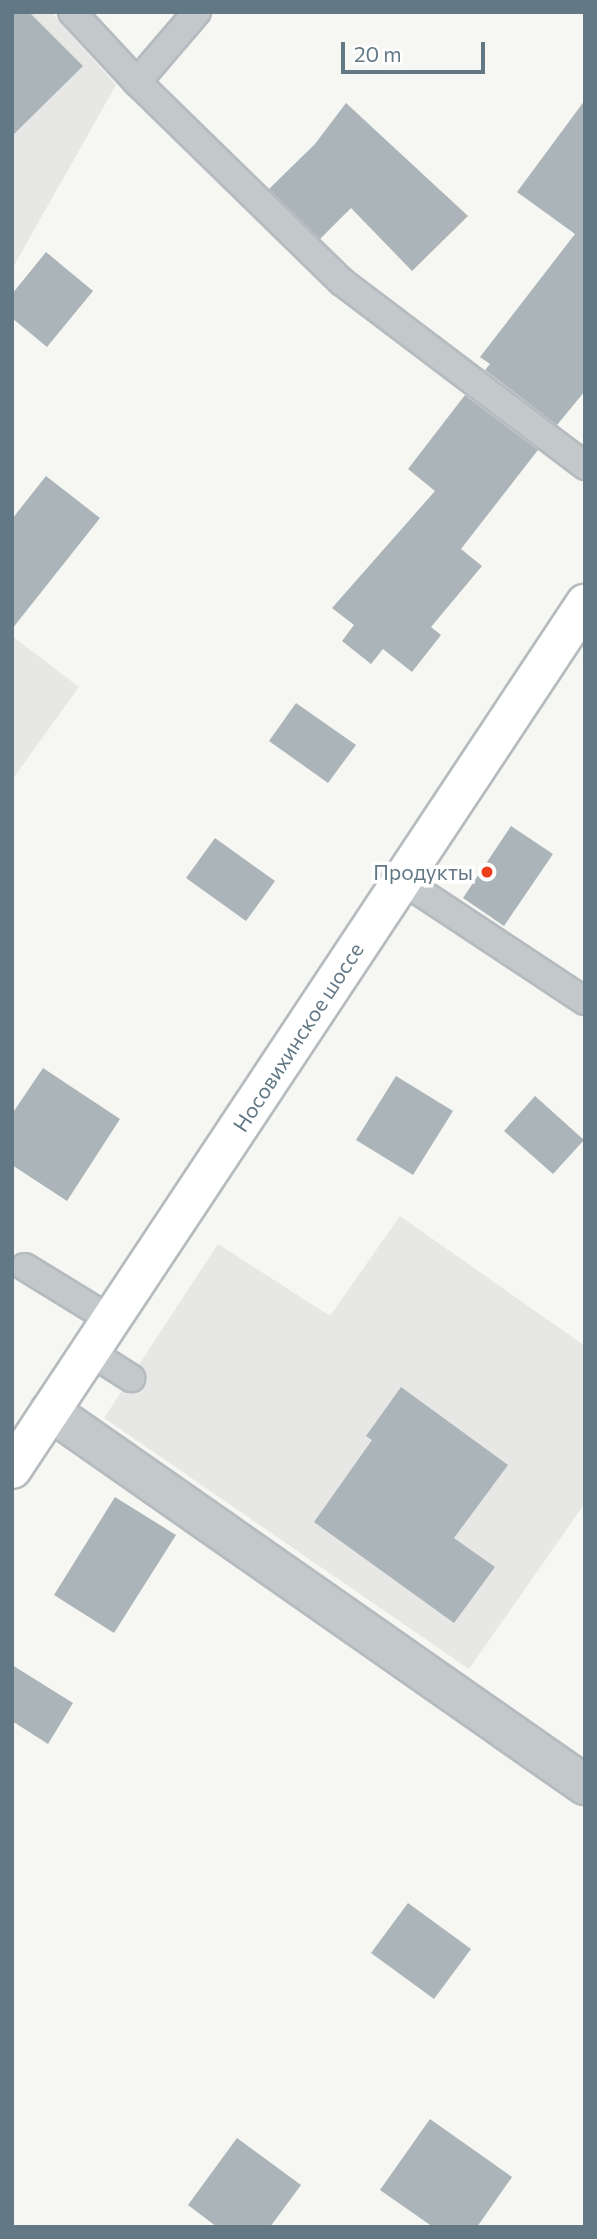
<!DOCTYPE html>
<meta charset="utf-8">
<style>
body{margin:0}
#map{position:relative;width:597px;height:2239px;overflow:hidden;background:#f6f6f2;font-family:Commissioner,sans-serif}
div>[style]{position:absolute}
.built>*{inset:0;background:#e7e7e5}
.building>*{inset:0;background:#abb5b9}
.roads{filter:drop-shadow(2px 0 #b5bbbf) drop-shadow(-2px 0 #b5bbbf) drop-shadow(0 2px #b5bbbf) drop-shadow(0 -2px #b5bbbf)}
.lane>*{height:26px;margin:-13px;padding:0 13px;transform-origin:13px;border-radius:13px;background:#c3c8ca}
.street>*{height:38px;margin:-19px;padding:0 19px;transform-origin:19px;border-radius:19px;background:#c3c8ca}
.secondary>*{height:38px;margin:-19px;padding:0 19px;transform-origin:19px;border-radius:19px;background:#fff}
.dots>*{width:19px;height:19px;translate:-50% -50%;box-sizing:border-box;border:4px solid #fff;border-radius:50%}
span{translate:-50% -50%;white-space:nowrap;text-align:center;line-height:1.15;-webkit-text-stroke:7px #fff;paint-order:stroke}
.poi-label{font-size:21px;color:#637885}
.right{translate:-100% -50%;text-align:right}
.street-label{font-size:21px;color:#637885}
.frame{position:absolute;inset:0;border:14px solid #637885;pointer-events:none}
.scale{position:absolute;left:341px;top:42px;width:144px;height:32px;box-sizing:border-box;border:4px solid #637885;border-top:0;padding-left:9px;font-size:21px;line-height:24px;white-space:nowrap;color:#637885;-webkit-text-stroke:5px #fff;paint-order:stroke}
</style>
<div id="map">
<div class="built">
<div style="clip-path:polygon(12px 12px,51px 12px,116px 85px,12px 269px)"></div>
<div style="clip-path:polygon(12px 636px,79px 687px,12px 780px)"></div>
<div style="clip-path:polygon(400px 1216px,585px 1346px,585px 1503px,469px 1669px,104px 1418px,218px 1244px,330px 1316px)"></div>
</div>
<div class="building">
<div style="clip-path:polygon(12px 12px,29px 12px,83px 66px,12px 136px)"></div>
<div style="clip-path:polygon(585px 100px,585px 391px,557px 425px,485px 370px,490px 364px,480px 357px,575px 234px,517px 192px)"></div>
<div style="clip-path:polygon(346px 103px,468px 216px,412px 271px,351px 208px,320px 239px,269px 189px,315px 144px)"></div>
<div style="clip-path:polygon(46px 252px,93px 291px,47px 347px,12px 318px,12px 294px)"></div>
<div style="clip-path:polygon(465px 395px,538px 450px,461px 549px,482px 566px,431px 627px,441px 635px,412px 672px,383px 649px,371px 664px,342px 641px,354px 625px,332px 608px,435px 491px,408px 469px)"></div>
<div style="clip-path:polygon(46px 476px,100px 518px,12px 629px,12px 519px)"></div>
<div style="clip-path:polygon(296px 703px,356px 745px,328px 783px,269px 741px)"></div>
<div style="clip-path:polygon(511px 826px,553px 854px,504px 926px,463px 898px)"></div>
<div style="clip-path:polygon(215px 838px,275px 881px,246px 921px,186px 878px)"></div>
<div style="clip-path:polygon(43px 1068px,120px 1119px,67px 1201px,12px 1165px,12px 1114px)"></div>
<div style="clip-path:polygon(396px 1076px,453px 1111px,413px 1175px,356px 1140px)"></div>
<div style="clip-path:polygon(535px 1096px,584px 1140px,553px 1174px,504px 1131px)"></div>
<div style="clip-path:polygon(401px 1387px,508px 1465px,454px 1538px,495px 1567px,454px 1623px,314px 1522px,372px 1440px,366px 1436px)"></div>
<div style="clip-path:polygon(115px 1497px,176px 1535px,114px 1633px,54px 1595px)"></div>
<div style="clip-path:polygon(12px 1665px,73px 1703px,48px 1744px,12px 1721px)"></div>
<div style="clip-path:polygon(408px 1903px,471px 1949px,434px 1999px,371px 1953px)"></div>
<div style="clip-path:polygon(430px 2119px,512px 2177px,477px 2227px,433px 2227px,380px 2190px)"></div>
<div style="clip-path:polygon(237px 2138px,301px 2185px,270px 2227px,217px 2227px,188px 2205px)"></div>
</div>
<div class="roads">
<div class="lane">
<div style="left:72px;top:12px;width:96px;rotate:47.1deg"></div>
<div style="left:137px;top:82px;width:92px;rotate:-49.4deg"></div>
<div style="left:137px;top:82px;width:286px;rotate:44.3deg"></div>
<div style="left:342px;top:282px;width:305px;rotate:37.1deg"></div>
<div style="left:402px;top:880px;width:219px;rotate:33.5deg"></div>
<div style="left:25px;top:1267px;width:101px;rotate:31.6deg"></div>
<div style="left:90px;top:1352px;width:49px;rotate:32.4deg"></div>
</div>
<div class="street">
<div style="left:50px;top:1411px;width:653px;rotate:34.96deg"></div>
</div>
<div class="secondary">
<div style="left:12px;top:1469px;width:1038px;rotate:-56.48deg"></div>
</div>
</div>
<div class="dots">
<div style="left:487px;top:872px;background:#ee3d1a"></div>
</div>
<div class="poi-label">
<span class="right" style="left:473px;top:872px">Продукты</span>
</div>
<div class="street-label">
<span style="left:298px;top:1037px;rotate:-57deg">Носовихинское шоссе</span>
</div>
<div class="frame"></div>
<div class="scale">20 m</div>
</div>
